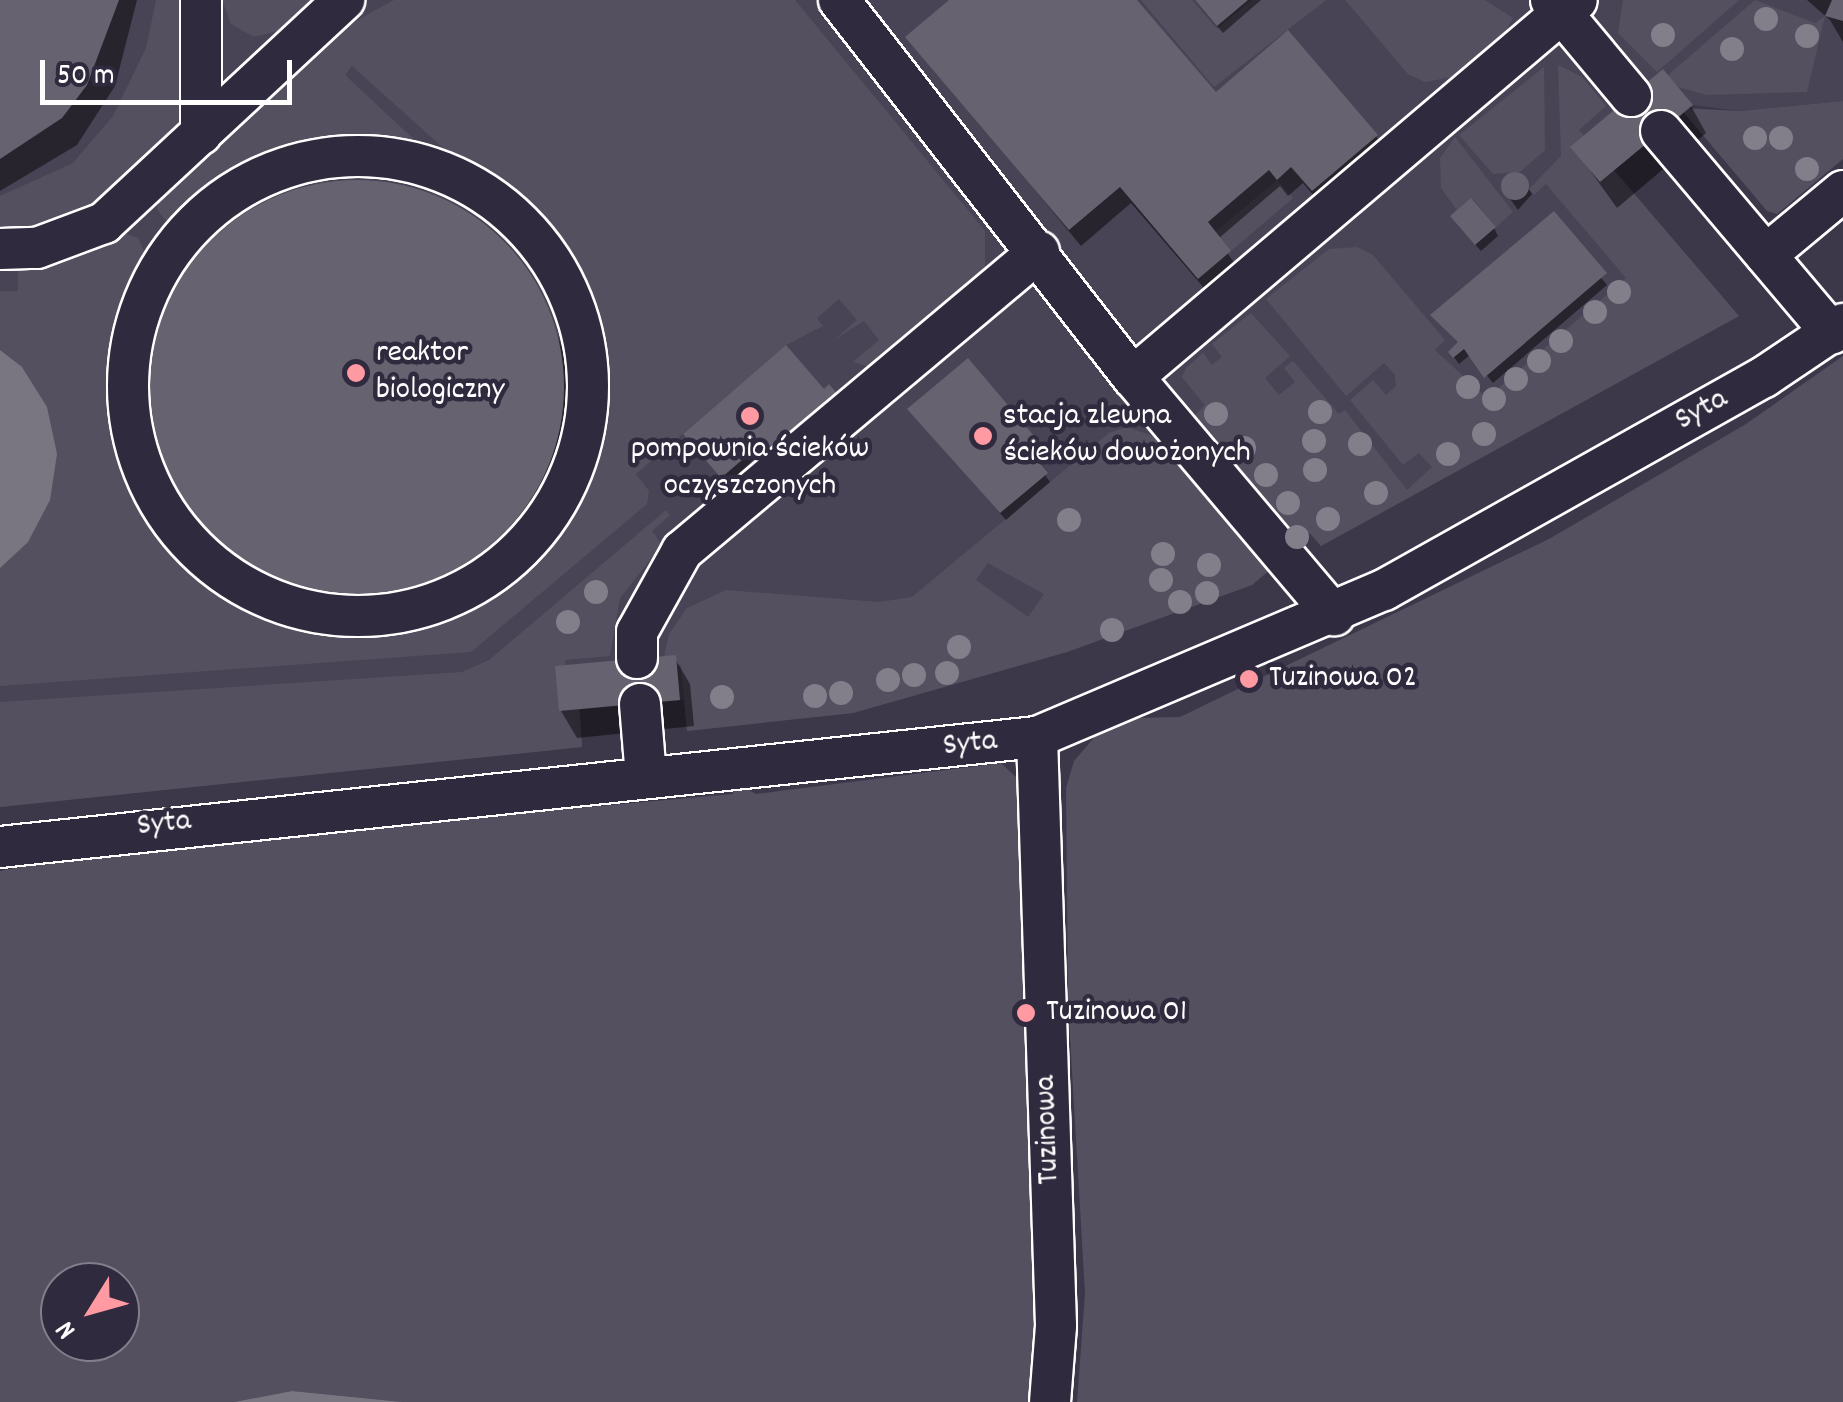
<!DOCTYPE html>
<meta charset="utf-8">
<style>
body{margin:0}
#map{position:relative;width:1843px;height:1402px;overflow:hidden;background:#3c3749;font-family:Dekko,sans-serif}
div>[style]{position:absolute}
.built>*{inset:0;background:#494455}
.green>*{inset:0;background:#555060}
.water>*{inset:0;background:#797682}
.shadow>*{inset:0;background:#0007}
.building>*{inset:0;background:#666270}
.round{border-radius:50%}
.roads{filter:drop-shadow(2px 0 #fff) drop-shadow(-2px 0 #fff) drop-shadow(0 2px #fff) drop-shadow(0 -2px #fff)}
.minor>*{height:40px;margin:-20px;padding:0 20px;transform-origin:20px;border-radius:20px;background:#2f2a3d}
.minor>.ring{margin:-20px;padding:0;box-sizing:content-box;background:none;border:40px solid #2f2a3d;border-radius:50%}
.trees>*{width:24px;height:24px;margin:-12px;border-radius:50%;background:#827e8a}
.dots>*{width:28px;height:28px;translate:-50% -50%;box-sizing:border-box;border:5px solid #2f2a3d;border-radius:50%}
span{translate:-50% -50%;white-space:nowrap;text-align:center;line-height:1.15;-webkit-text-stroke:9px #2f2a3d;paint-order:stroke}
.poi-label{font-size:32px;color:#fff}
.left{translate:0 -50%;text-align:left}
.street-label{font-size:32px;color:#fff}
.north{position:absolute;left:40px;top:1262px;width:100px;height:100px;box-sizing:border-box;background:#2f2a3d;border:2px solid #827f8b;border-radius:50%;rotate:233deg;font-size:28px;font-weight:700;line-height:40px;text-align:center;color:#fff}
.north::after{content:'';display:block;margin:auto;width:35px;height:45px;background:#ff9aa2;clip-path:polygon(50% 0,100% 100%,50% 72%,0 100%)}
.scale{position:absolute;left:40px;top:60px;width:252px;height:45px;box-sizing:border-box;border:5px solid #fff;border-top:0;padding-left:12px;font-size:30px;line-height:35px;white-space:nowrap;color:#fff;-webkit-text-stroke:8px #2f2a3d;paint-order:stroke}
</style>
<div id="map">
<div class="built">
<div style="clip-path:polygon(0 0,1843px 0,1843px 101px,1740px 111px,1685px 104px,1610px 165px,1739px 316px,1321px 546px,1309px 533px,1252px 585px,1067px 652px,853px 713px,687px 731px,684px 700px,580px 709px,582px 747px,0 807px)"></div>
</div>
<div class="green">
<div style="clip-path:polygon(156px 0,193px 0,193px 117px,92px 218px,0 238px,0 196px,73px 163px,113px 116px,146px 48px)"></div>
<div style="clip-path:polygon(222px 0,315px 0,282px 30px,254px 37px,231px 24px)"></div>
<div style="clip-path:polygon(394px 0,795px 0,985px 231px,985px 272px,873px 368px,853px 362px,879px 340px,864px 321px,834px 340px,857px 320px,839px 299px,817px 318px,823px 326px,786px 345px,636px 474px,649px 491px,647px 504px,471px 652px,0 686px,0 291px,18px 291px,18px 267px,116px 231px,138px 238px,146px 255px,115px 364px,123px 455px,146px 507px,173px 546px,244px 603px,326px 629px,388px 629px,436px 618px,509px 578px,549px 540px,582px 495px,601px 390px,590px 324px,572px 278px,530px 218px,457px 168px,459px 162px,352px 66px,345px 75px,435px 159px,368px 146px,322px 148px,235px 179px,180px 222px,165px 220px,157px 209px,161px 189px,345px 27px)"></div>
<div style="clip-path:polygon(1141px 0,1192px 0,1217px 29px,1252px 0,1326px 0,1214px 87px)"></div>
<div style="clip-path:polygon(1345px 0,1485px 0,1513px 18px,1505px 33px,1452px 77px,1425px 82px,1408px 74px)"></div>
<div style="clip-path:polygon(1623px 0,1739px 0,1657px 72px,1618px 33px)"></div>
<div style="clip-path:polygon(1755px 0,1815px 23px,1825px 16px,1807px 92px,1707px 95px,1660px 82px)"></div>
<div style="clip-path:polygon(1558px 65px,1582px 77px,1606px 106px,1579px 130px,1739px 316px,1321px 546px,1310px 533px,1297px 545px,1191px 419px,1205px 405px,1182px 377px,1186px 368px,1203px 353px,1212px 365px,1222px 357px,1212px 344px,1251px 313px,1290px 356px,1265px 378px,1279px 395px,1295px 382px,1284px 368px,1293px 361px,1339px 414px,1345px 410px,1407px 490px,1432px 467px,1419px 453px,1403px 465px,1350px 400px,1373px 380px,1386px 395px,1396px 386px,1395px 375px,1384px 363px,1346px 396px,1266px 299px,1329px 249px,1357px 247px,1373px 255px,1445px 340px,1435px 350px,1487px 398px,1626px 278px,1546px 184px,1534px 195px,1529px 189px,1561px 156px)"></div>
<div style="clip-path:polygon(1544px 67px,1545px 150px,1520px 172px,1493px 174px,1459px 135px)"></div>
<div style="clip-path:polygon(1843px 101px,1843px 159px,1777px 214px,1767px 211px,1680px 108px,1740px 111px)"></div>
<div style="clip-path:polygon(1455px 137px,1513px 212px,1496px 227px,1472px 198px,1457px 210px,1441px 188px,1440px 158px)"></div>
<div style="clip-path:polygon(1277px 180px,1293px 198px,1231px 251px,1215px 232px)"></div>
<div style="clip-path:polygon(1843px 356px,1843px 1402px,1077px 1402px,1085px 1293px,1068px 1003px,1066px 788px,1074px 761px,1098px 733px,1136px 718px,1180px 717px,1549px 539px,1746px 424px)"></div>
<div style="clip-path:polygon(evenodd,1127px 427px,1161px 439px,1271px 569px,1252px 585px,1067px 652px,853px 713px,687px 731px,681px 665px,664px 666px,664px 657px,669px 634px,687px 608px,726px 590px,879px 602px,912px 597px,1109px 433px,1127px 427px,988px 563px,1044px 594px,1028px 617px,976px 580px,988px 563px)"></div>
<div style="clip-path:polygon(666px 510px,670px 515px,652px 531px,662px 545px,620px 598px,610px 656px,565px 660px,570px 710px,579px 709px,582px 747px,0 807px,0 702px,462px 672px,489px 660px)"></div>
<div style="clip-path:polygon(evenodd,1001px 763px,1018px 779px,1037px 1328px,1031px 1402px,403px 1402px,292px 1391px,234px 1402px,0 1402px,0 871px,90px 852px,733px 794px,735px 783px,756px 794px,1001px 763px,60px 1282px,120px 1282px,120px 1342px,60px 1342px,60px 1282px)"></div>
</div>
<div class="water">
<div style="clip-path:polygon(0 350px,22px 367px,47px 407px,57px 454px,50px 500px,28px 542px,0 568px)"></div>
<div style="clip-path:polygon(292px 1391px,403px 1402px,234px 1402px)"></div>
</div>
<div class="shadow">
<div style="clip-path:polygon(0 0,137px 0,115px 86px,77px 145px,0 191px)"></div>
<div style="clip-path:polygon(953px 0,1134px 0,1216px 96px,1376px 136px,1386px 154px,1323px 207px,1303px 183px,1288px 196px,1280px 186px,1218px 239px,1239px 270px,1210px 295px,1131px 203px,1081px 246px,909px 37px)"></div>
<div style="clip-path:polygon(1195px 0,1261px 0,1223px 33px)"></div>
<div style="clip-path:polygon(1807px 0,1843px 0,1843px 42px,1830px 20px)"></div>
<div style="clip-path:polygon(1691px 106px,1706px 133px,1617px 208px,1574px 148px)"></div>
<div style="clip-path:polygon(1517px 172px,1532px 194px,1518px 210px,1501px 186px)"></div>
<div style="clip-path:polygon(385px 183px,446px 202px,499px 239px,539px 291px,576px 381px,578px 445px,559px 507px,522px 560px,470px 599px,409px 620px,344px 621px,276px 598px,220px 554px,165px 465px,150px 394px,160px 323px,194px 260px,247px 212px,313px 185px)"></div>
<div style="clip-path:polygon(1550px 216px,1607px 285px,1493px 383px,1470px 355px,1459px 364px,1451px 353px)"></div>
<div style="clip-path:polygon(1458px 225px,1494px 228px,1498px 236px,1481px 251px)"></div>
<div style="clip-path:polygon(823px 392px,727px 485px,691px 442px)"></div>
<div style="clip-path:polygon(915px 417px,1038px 444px,1043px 452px,1034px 460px,1050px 482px,1006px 520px)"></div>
<div style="clip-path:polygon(674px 657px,690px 684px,694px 726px,577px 738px,561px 711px)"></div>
</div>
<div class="building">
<div style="clip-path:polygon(0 0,119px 0,87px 85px,62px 118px,0 159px)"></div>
<div style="clip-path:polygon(949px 0,1137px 0,1216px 92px,1288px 30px,1378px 135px,1312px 191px,1291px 167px,1277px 180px,1269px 170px,1208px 222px,1231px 251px,1198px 279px,1120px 187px,1069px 230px,905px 37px)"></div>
<div style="clip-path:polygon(1195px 0,1248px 0,1217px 26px)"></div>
<div style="clip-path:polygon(1832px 0,1843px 0,1843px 21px,1825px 16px)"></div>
<div style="clip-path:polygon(1663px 69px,1693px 105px,1600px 182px,1570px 147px)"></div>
<div class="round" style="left:1501px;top:172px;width:28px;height:28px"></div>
<div class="round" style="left:150px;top:180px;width:414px;height:414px"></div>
<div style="clip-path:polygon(1471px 198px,1496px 227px,1475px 245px,1450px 216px)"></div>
<div style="clip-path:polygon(1554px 211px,1607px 273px,1484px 378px,1464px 349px,1453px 358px,1448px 352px,1458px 342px,1430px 315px)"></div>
<div style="clip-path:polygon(786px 345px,824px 389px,829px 384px,844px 402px,777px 458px,763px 442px,721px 478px,683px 434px)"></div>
<div style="clip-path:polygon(968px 358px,1040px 443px,1030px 452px,1048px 473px,1000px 513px,907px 409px)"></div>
<div style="clip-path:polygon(676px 655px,680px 700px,559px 711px,555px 666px)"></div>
</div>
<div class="roads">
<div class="minor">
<div style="left:201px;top:0;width:134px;rotate:90deg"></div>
<div style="left:839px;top:0;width:478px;rotate:52.1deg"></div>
<div style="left:1133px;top:377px;width:312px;rotate:49.8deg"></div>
<div style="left:1551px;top:0;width:125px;rotate:50.2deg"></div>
<div style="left:1661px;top:131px;width:265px;rotate:49.8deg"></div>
<div class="ring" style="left:128px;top:156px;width:420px;height:420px"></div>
<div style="left:0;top:249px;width:37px;rotate:-2deg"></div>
<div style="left:37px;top:248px;width:72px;rotate:-20.5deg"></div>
<div style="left:104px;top:223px;width:328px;rotate:-42.9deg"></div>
<div style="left:1766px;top:255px;width:100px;rotate:-39.7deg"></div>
<div style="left:1133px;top:377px;width:582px;rotate:-40.33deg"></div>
<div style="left:637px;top:658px;width:26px;rotate:-90deg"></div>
<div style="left:637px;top:632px;width:93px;rotate:-60.9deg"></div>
<div style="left:682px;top:551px;width:466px;rotate:-40deg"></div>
<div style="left:640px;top:704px;width:73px;rotate:85.3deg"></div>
<div style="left:1037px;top:737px;width:589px;rotate:88.15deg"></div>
<div style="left:1056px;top:1326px;width:76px;rotate:94.5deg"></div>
<div style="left:0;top:847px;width:1043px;rotate:-6.06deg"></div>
<div style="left:1037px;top:737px;width:377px;rotate:-23deg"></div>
<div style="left:1384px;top:590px;width:436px;rotate:-29.3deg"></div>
<div style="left:1764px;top:377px;width:95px;rotate:-33.9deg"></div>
</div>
</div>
<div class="trees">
<div style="left:1766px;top:19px"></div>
<div style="left:1663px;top:35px"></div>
<div style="left:1807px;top:36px"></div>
<div style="left:1732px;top:49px"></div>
<div style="left:1755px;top:138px"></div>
<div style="left:1781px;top:138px"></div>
<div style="left:1807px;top:169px"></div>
<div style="left:1619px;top:292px"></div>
<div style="left:1595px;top:312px"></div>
<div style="left:1561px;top:341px"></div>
<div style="left:1539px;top:361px"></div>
<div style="left:1516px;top:379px"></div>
<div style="left:1468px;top:387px"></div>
<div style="left:1494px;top:399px"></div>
<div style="left:1320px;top:412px"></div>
<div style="left:1216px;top:414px"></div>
<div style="left:1484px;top:434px"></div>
<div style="left:1314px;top:441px"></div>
<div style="left:1360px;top:444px"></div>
<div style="left:1244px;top:448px"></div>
<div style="left:1448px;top:454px"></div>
<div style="left:1315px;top:470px"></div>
<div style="left:1266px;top:475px"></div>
<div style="left:1376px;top:493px"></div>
<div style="left:1288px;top:503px"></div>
<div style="left:1328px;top:519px"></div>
<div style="left:1069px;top:520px"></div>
<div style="left:1297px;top:537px"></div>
<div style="left:1163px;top:554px"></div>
<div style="left:1209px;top:565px"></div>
<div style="left:1161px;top:580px"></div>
<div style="left:596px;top:592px"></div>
<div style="left:1207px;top:593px"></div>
<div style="left:1180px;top:602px"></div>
<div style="left:568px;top:622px"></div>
<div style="left:1112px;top:630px"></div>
<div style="left:959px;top:647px"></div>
<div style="left:947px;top:673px"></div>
<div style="left:914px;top:675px"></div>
<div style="left:888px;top:680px"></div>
<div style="left:841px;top:693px"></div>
<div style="left:815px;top:696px"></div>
<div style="left:722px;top:697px"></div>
</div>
<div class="dots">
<div style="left:356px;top:373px;background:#ff9aa2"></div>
<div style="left:750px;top:416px;background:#ff9aa2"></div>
<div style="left:983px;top:436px;background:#ff9aa2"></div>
<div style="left:1249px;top:679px;background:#ff9aa2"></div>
<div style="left:1026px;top:1013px;background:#ff9aa2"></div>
</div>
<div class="poi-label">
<span class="left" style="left:376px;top:373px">reaktor<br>biologiczny</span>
<span class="left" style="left:1003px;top:436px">stacja zlewna<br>ścieków dowożonych</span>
<span style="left:750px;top:469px">pompownia ścieków<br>oczyszczonych</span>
<span class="left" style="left:1269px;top:679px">Tuzinowa 02</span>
<span class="left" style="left:1046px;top:1013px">Tuzinowa 01</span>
</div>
<div class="street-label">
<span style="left:1702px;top:411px;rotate:-29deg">Syta</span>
<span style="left:970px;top:745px;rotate:-6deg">Syta</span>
<span style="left:164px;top:825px;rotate:-6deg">Syta</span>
<span style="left:1049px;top:1130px;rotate:-92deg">Tuzinowa</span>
</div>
<div class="north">N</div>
<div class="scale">50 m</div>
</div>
